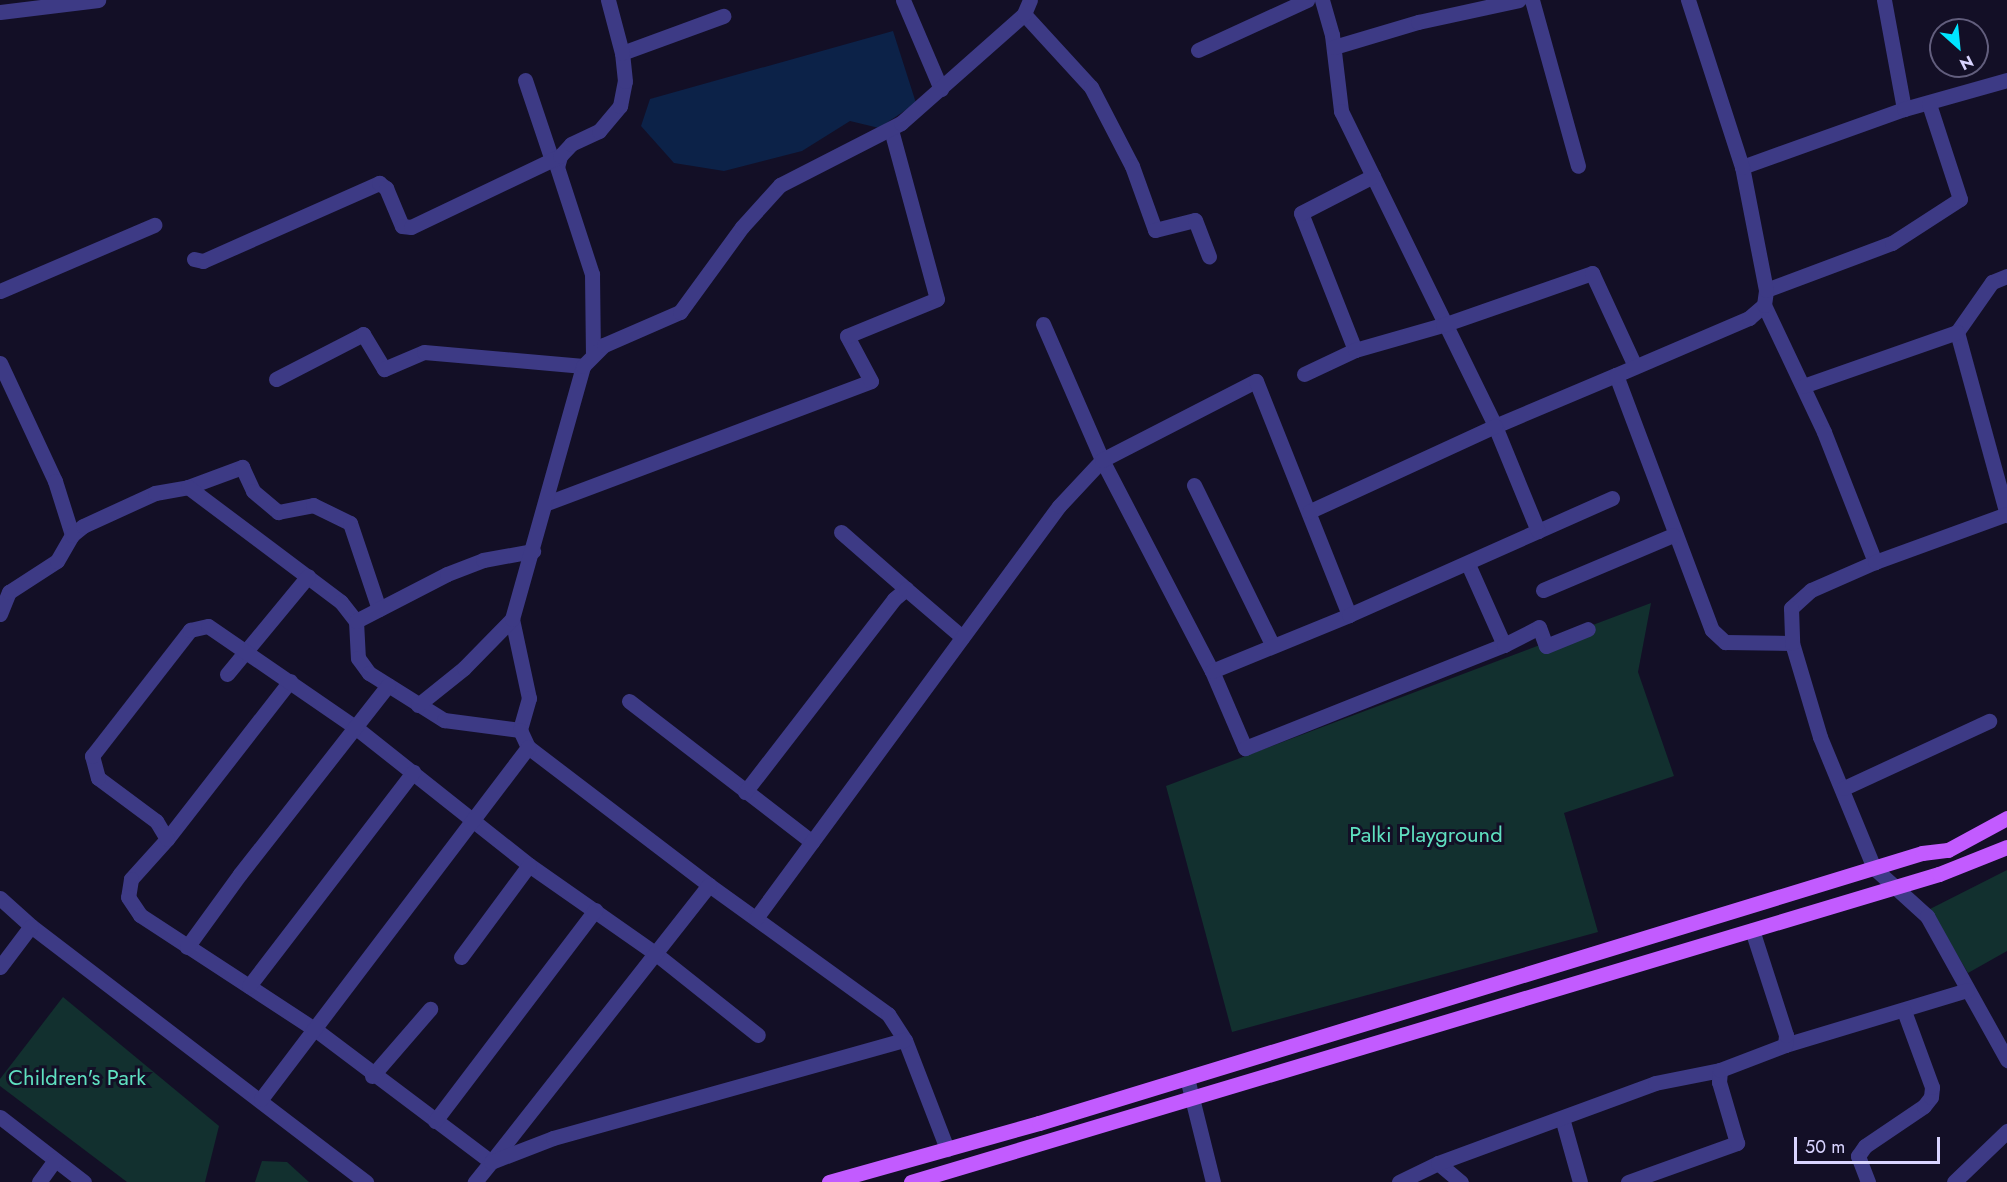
<!DOCTYPE html>
<style>
body{margin:0}
#map{position:relative;width:2007px;height:1182px;overflow:hidden;background:#130f26;font-family:Jost,sans-serif}
div>[style]{position:absolute}
.green>*{inset:0;background:#12302f}
.water>*{inset:0;background:#0c2248}
.minor>*{height:15px;margin:-7.5px;padding:0 7.5px;transform-origin:7.5px;border-radius:7.5px;background:#3d3a85}
.major>*{height:15px;margin:-7.5px;padding:0 7.5px;transform-origin:7.5px;border-radius:7.5px;background:#c25bff}
span{translate:-50% -50%;white-space:nowrap;text-align:center;line-height:1.15;-webkit-text-stroke:6px #130f26;paint-order:stroke}
.park-label{font-size:22px;color:#5fe0c0}
.north{position:absolute;left:1929px;top:18px;width:60px;height:60px;box-sizing:border-box;background:#130f26;border:2px solid #625e7d;border-radius:50%;rotate:153deg;font-size:16px;font-weight:700;line-height:24px;text-align:center;color:#d9d4ff}
.north::after{content:'';display:block;margin:auto;width:21px;height:27px;background:#00e5ff;clip-path:polygon(50% 0,100% 100%,50% 72%,0 100%)}
.scale{position:absolute;left:1794px;top:1137px;width:146px;height:27px;box-sizing:border-box;border:3px solid #d9d4ff;border-top:0;padding-left:8px;font-size:18px;line-height:21px;white-space:nowrap;color:#d9d4ff;-webkit-text-stroke:4px #130f26;paint-order:stroke}
</style>
<div id="map">
<div class="green">
<div style="clip-path:polygon(1651px 603px,1638px 672px,1674px 776px,1564px 813px,1598px 932px,1232px 1032px,1166px 786px)"></div>
<div style="clip-path:polygon(2007px 870px,2007px 951px,1968px 973px,1930px 909px)"></div>
<div style="clip-path:polygon(63px 997px,219px 1126px,205px 1182px,127px 1182px,0 1086px,0 1079px)"></div>
<div style="clip-path:polygon(262px 1161px,287px 1162px,309px 1182px,255px 1182px)"></div>
</div>
<div class="water">
<div style="clip-path:polygon(893px 31px,916px 103px,879px 128px,850px 121px,802px 151px,724px 171px,674px 163px,641px 126px,650px 99px)"></div>
</div>
<div class="minor">
<div style="left:903px;top:0;width:97px;rotate:66.9deg"></div>
<div style="left:1322px;top:0;width:36px;rotate:74deg"></div>
<div style="left:1332px;top:35px;width:77px;rotate:83.2deg"></div>
<div style="left:1341px;top:111px;width:351px;rotate:63.9deg"></div>
<div style="left:1495px;top:426px;width:131px;rotate:-22.9deg"></div>
<div style="left:1616px;top:375px;width:272px;rotate:69.4deg"></div>
<div style="left:1712px;top:630px;width:18px;rotate:43deg"></div>
<div style="left:1725px;top:642px;width:67px;rotate:0.9deg"></div>
<div style="left:1792px;top:643px;width:98px;rotate:73.4deg"></div>
<div style="left:1820px;top:737px;width:142px;rotate:67.6deg"></div>
<div style="left:1874px;top:868px;width:72px;rotate:42.2deg"></div>
<div style="left:1927px;top:916px;width:165px;rotate:60.9deg"></div>
<div style="left:1532px;top:0;width:172px;rotate:74.5deg"></div>
<div style="left:1884px;top:0;width:111px;rotate:79.6deg"></div>
<div style="left:0;top:12px;width:99px;rotate:-7deg"></div>
<div style="left:1024px;top:14px;width:99px;rotate:47.5deg"></div>
<div style="left:1091px;top:87px;width:89px;rotate:62.6deg"></div>
<div style="left:1132px;top:166px;width:68px;rotate:70.2deg"></div>
<div style="left:1155px;top:230px;width:41px;rotate:-14deg"></div>
<div style="left:1195px;top:220px;width:39px;rotate:69deg"></div>
<div style="left:1334px;top:47px;width:88px;rotate:-16.6deg"></div>
<div style="left:1418px;top:22px;width:103px;rotate:-12.3deg"></div>
<div style="left:1198px;top:50px;width:120px;rotate:-24.6deg"></div>
<div style="left:622px;top:53px;width:108px;rotate:-20.1deg"></div>
<div style="left:525px;top:80px;width:84px;rotate:71.4deg"></div>
<div style="left:560px;top:156px;width:11px;rotate:105deg"></div>
<div style="left:557px;top:167px;width:113px;rotate:71.9deg"></div>
<div style="left:592px;top:274px;width:79px;rotate:89.3deg"></div>
<div style="left:1742px;top:167px;width:172px;rotate:-19.7deg"></div>
<div style="left:1904px;top:109px;width:107px;rotate:-15.7deg"></div>
<div style="left:194px;top:259px;width:9px;rotate:13deg"></div>
<div style="left:203px;top:261px;width:193px;rotate:-23.9deg"></div>
<div style="left:379px;top:183px;width:9px;rotate:36deg"></div>
<div style="left:386px;top:188px;width:41px;rotate:67.2deg"></div>
<div style="left:402px;top:226px;width:9px;rotate:6deg"></div>
<div style="left:411px;top:227px;width:165px;rotate:-25.5deg"></div>
<div style="left:560px;top:156px;width:16px;rotate:-47deg"></div>
<div style="left:571px;top:144px;width:31px;rotate:-25deg"></div>
<div style="left:599px;top:131px;width:33px;rotate:-50deg"></div>
<div style="left:620px;top:106px;width:25px;rotate:-79deg"></div>
<div style="left:625px;top:81px;width:28px;rotate:-96deg"></div>
<div style="left:622px;top:53px;width:55px;rotate:-104.8deg"></div>
<div style="left:2007px;top:276px;width:16px;rotate:158deg"></div>
<div style="left:1992px;top:282px;width:61px;rotate:125deg"></div>
<div style="left:1957px;top:332px;width:190px;rotate:74.7deg"></div>
<div style="left:1766px;top:290px;width:134px;rotate:-20.5deg"></div>
<div style="left:1892px;top:243px;width:81px;rotate:-32.9deg"></div>
<div style="left:1960px;top:199px;width:100px;rotate:-108.1deg"></div>
<div style="left:0;top:291px;width:168px;rotate:-23.2deg"></div>
<div style="left:1764px;top:305px;width:140px;rotate:64.7deg"></div>
<div style="left:1824px;top:432px;width:140px;rotate:68.6deg"></div>
<div style="left:1875px;top:562px;width:70px;rotate:156.4deg"></div>
<div style="left:1811px;top:590px;width:27px;rotate:138deg"></div>
<div style="left:1791px;top:608px;width:35px;rotate:88deg"></div>
<div style="left:1043px;top:324px;width:148px;rotate:66.5deg"></div>
<div style="left:1102px;top:460px;width:238px;rotate:62.5deg"></div>
<div style="left:1212px;top:671px;width:84px;rotate:66.8deg"></div>
<div style="left:1245px;top:748px;width:279px;rotate:-21.7deg"></div>
<div style="left:1504px;top:645px;width:89px;rotate:-114deg"></div>
<div style="left:1355px;top:350px;width:147px;rotate:-111.5deg"></div>
<div style="left:1301px;top:213px;width:81px;rotate:-27.2deg"></div>
<div style="left:0;top:363px;width:130px;rotate:65deg"></div>
<div style="left:55px;top:481px;width:57px;rotate:72.5deg"></div>
<div style="left:1304px;top:374px;width:56px;rotate:-25.2deg"></div>
<div style="left:1355px;top:350px;width:91px;rotate:-15.9deg"></div>
<div style="left:1443px;top:325px;width:158px;rotate:-19.2deg"></div>
<div style="left:1592px;top:273px;width:102px;rotate:65.2deg"></div>
<div style="left:1616px;top:375px;width:145px;rotate:-23.2deg"></div>
<div style="left:1749px;top:318px;width:20px;rotate:-41deg"></div>
<div style="left:1764px;top:305px;width:15px;rotate:-82deg"></div>
<div style="left:1766px;top:290px;width:125px;rotate:-101deg"></div>
<div style="left:1742px;top:167px;width:176px;rotate:-107.9deg"></div>
<div style="left:276px;top:379px;width:98px;rotate:-27.3deg"></div>
<div style="left:363px;top:334px;width:41px;rotate:59deg"></div>
<div style="left:384px;top:369px;width:43px;rotate:-23deg"></div>
<div style="left:424px;top:352px;width:160px;rotate:5deg"></div>
<div style="left:1803px;top:386px;width:163px;rotate:-19.3deg"></div>
<div style="left:1194px;top:485px;width:179px;rotate:63.9deg"></div>
<div style="left:188px;top:487px;width:58px;rotate:-20.3deg"></div>
<div style="left:242px;top:467px;width:26px;rotate:65deg"></div>
<div style="left:253px;top:491px;width:33px;rotate:40deg"></div>
<div style="left:278px;top:512px;width:36px;rotate:-11deg"></div>
<div style="left:313px;top:505px;width:41px;rotate:25.9deg"></div>
<div style="left:350px;top:523px;width:91px;rotate:71.4deg"></div>
<div style="left:547px;top:503px;width:346px;rotate:-20.6deg"></div>
<div style="left:871px;top:381px;width:51px;rotate:-118.1deg"></div>
<div style="left:847px;top:336px;width:97px;rotate:-22.3deg"></div>
<div style="left:937px;top:299px;width:175px;rotate:-105.2deg"></div>
<div style="left:1538px;top:531px;width:81px;rotate:-24deg"></div>
<div style="left:841px;top:532px;width:86px;rotate:41.2deg"></div>
<div style="left:1875px;top:562px;width:140px;rotate:-20deg"></div>
<div style="left:1543px;top:590px;width:141px;rotate:-22.9deg"></div>
<div style="left:0;top:614px;width:24px;rotate:-68deg"></div>
<div style="left:9px;top:592px;width:57px;rotate:-32.9deg"></div>
<div style="left:57px;top:561px;width:30px;rotate:-60deg"></div>
<div style="left:72px;top:535px;width:14px;rotate:-39deg"></div>
<div style="left:83px;top:526px;width:79px;rotate:-24.6deg"></div>
<div style="left:155px;top:493px;width:34px;rotate:-10deg"></div>
<div style="left:188px;top:487px;width:191px;rotate:36.9deg"></div>
<div style="left:341px;top:602px;width:24px;rotate:52deg"></div>
<div style="left:356px;top:621px;width:37px;rotate:87deg"></div>
<div style="left:358px;top:658px;width:19px;rotate:54deg"></div>
<div style="left:369px;top:673px;width:89px;rotate:32.1deg"></div>
<div style="left:444px;top:720px;width:77px;rotate:7.5deg"></div>
<div style="left:512px;top:619px;width:81px;rotate:77.9deg"></div>
<div style="left:529px;top:698px;width:33px;rotate:106deg"></div>
<div style="left:520px;top:730px;width:19px;rotate:65deg"></div>
<div style="left:528px;top:747px;width:228px;rotate:37.3deg"></div>
<div style="left:709px;top:885px;width:221px;rotate:35.8deg"></div>
<div style="left:888px;top:1014px;width:31px;rotate:57deg"></div>
<div style="left:905px;top:1040px;width:117px;rotate:68.9deg"></div>
<div style="left:356px;top:621px;width:102px;rotate:-27.3deg"></div>
<div style="left:447px;top:574px;width:39px;rotate:-21deg"></div>
<div style="left:483px;top:560px;width:51px;rotate:-10.2deg"></div>
<div style="left:1504px;top:645px;width:39px;rotate:-27deg"></div>
<div style="left:1539px;top:627px;width:20px;rotate:70deg"></div>
<div style="left:1546px;top:646px;width:45px;rotate:-22deg"></div>
<div style="left:1212px;top:671px;width:148px;rotate:-22.2deg"></div>
<div style="left:227px;top:674px;width:127px;rotate:-50.4deg"></div>
<div style="left:290px;top:681px;width:200px;rotate:127.9deg"></div>
<div style="left:167px;top:839px;width:54px;rotate:132deg"></div>
<div style="left:131px;top:879px;width:18px;rotate:99deg"></div>
<div style="left:128px;top:897px;width:22px;rotate:56deg"></div>
<div style="left:140px;top:915px;width:210px;rotate:33.2deg"></div>
<div style="left:316px;top:1030px;width:219px;rotate:37deg"></div>
<div style="left:491px;top:1162px;width:26px;rotate:129deg"></div>
<div style="left:629px;top:701px;width:231px;rotate:37.6deg"></div>
<div style="left:418px;top:705px;width:59px;rotate:-38.8deg"></div>
<div style="left:464px;top:668px;width:69px;rotate:-45.6deg"></div>
<div style="left:512px;top:619px;width:263px;rotate:-74.3deg"></div>
<div style="left:583px;top:366px;width:30px;rotate:-45deg"></div>
<div style="left:604px;top:345px;width:83px;rotate:-23.5deg"></div>
<div style="left:680px;top:312px;width:105px;rotate:-53.9deg"></div>
<div style="left:742px;top:227px;width:57px;rotate:-47.9deg"></div>
<div style="left:780px;top:185px;width:136px;rotate:-27.1deg"></div>
<div style="left:901px;top:123px;width:164px;rotate:-41.5deg"></div>
<div style="left:1024px;top:14px;width:15px;rotate:-67deg"></div>
<div style="left:1844px;top:788px;width:160px;rotate:-24.8deg"></div>
<div style="left:745px;top:792px;width:244px;rotate:-52.3deg"></div>
<div style="left:894px;top:599px;width:16px;rotate:-40deg"></div>
<div style="left:906px;top:589px;width:74px;rotate:40.6deg"></div>
<div style="left:167px;top:839px;width:21px;rotate:-121deg"></div>
<div style="left:156px;top:821px;width:72px;rotate:-143.4deg"></div>
<div style="left:98px;top:778px;width:23px;rotate:-105deg"></div>
<div style="left:92px;top:756px;width:160px;rotate:-52.1deg"></div>
<div style="left:190px;top:630px;width:18px;rotate:-13deg"></div>
<div style="left:208px;top:626px;width:178px;rotate:34.5deg"></div>
<div style="left:355px;top:727px;width:222px;rotate:38.4deg"></div>
<div style="left:529px;top:865px;width:155px;rotate:35deg"></div>
<div style="left:656px;top:954px;width:130px;rotate:38.5deg"></div>
<div style="left:709px;top:885px;width:352px;rotate:128.2deg"></div>
<div style="left:491px;top:1162px;width:66px;rotate:-21.2deg"></div>
<div style="left:553px;top:1138px;width:365px;rotate:-15.6deg"></div>
<div style="left:0;top:898px;width:42px;rotate:42.1deg"></div>
<div style="left:31px;top:926px;width:422px;rotate:37.4deg"></div>
<div style="left:756px;top:918px;width:511px;rotate:-53.67deg"></div>
<div style="left:1059px;top:506px;width:63px;rotate:-46.9deg"></div>
<div style="left:1102px;top:460px;width:173px;rotate:-27.2deg"></div>
<div style="left:1256px;top:381px;width:252px;rotate:68.3deg"></div>
<div style="left:1349px;top:615px;width:207px;rotate:-24deg"></div>
<div style="left:1538px;top:531px;width:113px;rotate:-112.3deg"></div>
<div style="left:1495px;top:426px;width:204px;rotate:155.3deg"></div>
<div style="left:187px;top:947px;width:90px;rotate:-54deg"></div>
<div style="left:240px;top:874px;width:240px;rotate:-51.9deg"></div>
<div style="left:461px;top:957px;width:114px;rotate:-53.5deg"></div>
<div style="left:0;top:967px;width:51px;rotate:-52.9deg"></div>
<div style="left:249px;top:986px;width:270px;rotate:-52.5deg"></div>
<div style="left:1785px;top:1045px;width:190px;rotate:-16.8deg"></div>
<div style="left:372px;top:1076px;width:89px;rotate:-49.1deg"></div>
<div style="left:1187px;top:1078px;width:107px;rotate:76deg"></div>
<div style="left:261px;top:1099px;width:442px;rotate:-52.8deg"></div>
<div style="left:0;top:1117px;width:106px;rotate:37.7deg"></div>
<div style="left:1562px;top:1118px;width:66px;rotate:74.3deg"></div>
<div style="left:435px;top:1121px;width:265px;rotate:-52.8deg"></div>
<div style="left:1438px;top:1163px;width:30px;rotate:40deg"></div>
<div style="left:39px;top:1182px;width:27px;rotate:-54deg"></div>
<div style="left:1399px;top:1182px;width:43px;rotate:-26deg"></div>
<div style="left:1438px;top:1163px;width:231px;rotate:-20.2deg"></div>
<div style="left:1655px;top:1083px;width:66px;rotate:-11.3deg"></div>
<div style="left:1628px;top:1182px;width:116px;rotate:-19.7deg"></div>
<div style="left:1737px;top:1143px;width:64px;rotate:-106.4deg"></div>
<div style="left:1719px;top:1082px;width:12px;rotate:-85deg"></div>
<div style="left:1720px;top:1070px;width:70px;rotate:-21deg"></div>
<div style="left:1785px;top:1045px;width:10px;rotate:-84deg"></div>
<div style="left:1786px;top:1035px;width:110px;rotate:-107.9deg"></div>
<div style="left:1868px;top:1182px;width:28px;rotate:-111deg"></div>
<div style="left:1858px;top:1156px;width:12px;rotate:-55deg"></div>
<div style="left:1865px;top:1146px;width:71px;rotate:-34.1deg"></div>
<div style="left:1924px;top:1106px;width:11px;rotate:-52deg"></div>
<div style="left:1931px;top:1097px;width:10px;rotate:-84deg"></div>
<div style="left:1932px;top:1087px;width:81px;rotate:-110.2deg"></div>
<div style="left:1954px;top:1182px;width:74px;rotate:-43.9deg"></div>
</div>
<div class="major">
<div style="left:829px;top:1182px;width:218px;rotate:-15.7deg"></div>
<div style="left:1039px;top:1123px;width:923px;rotate:-17deg"></div>
<div style="left:1922px;top:853px;width:26px;rotate:-7deg"></div>
<div style="left:1948px;top:850px;width:67px;rotate:-28.5deg"></div>
<div style="left:911px;top:1182px;width:1073px;rotate:-16.68deg"></div>
<div style="left:1939px;top:874px;width:73px;rotate:-21.7deg"></div>
</div>
<div class="park-label">
<span style="left:1426px;top:835px">Palki Playground</span>
<span style="left:77px;top:1078px">Children's Park</span>
</div>
<div class="north">N</div>
<div class="scale">50 m</div>
</div>
